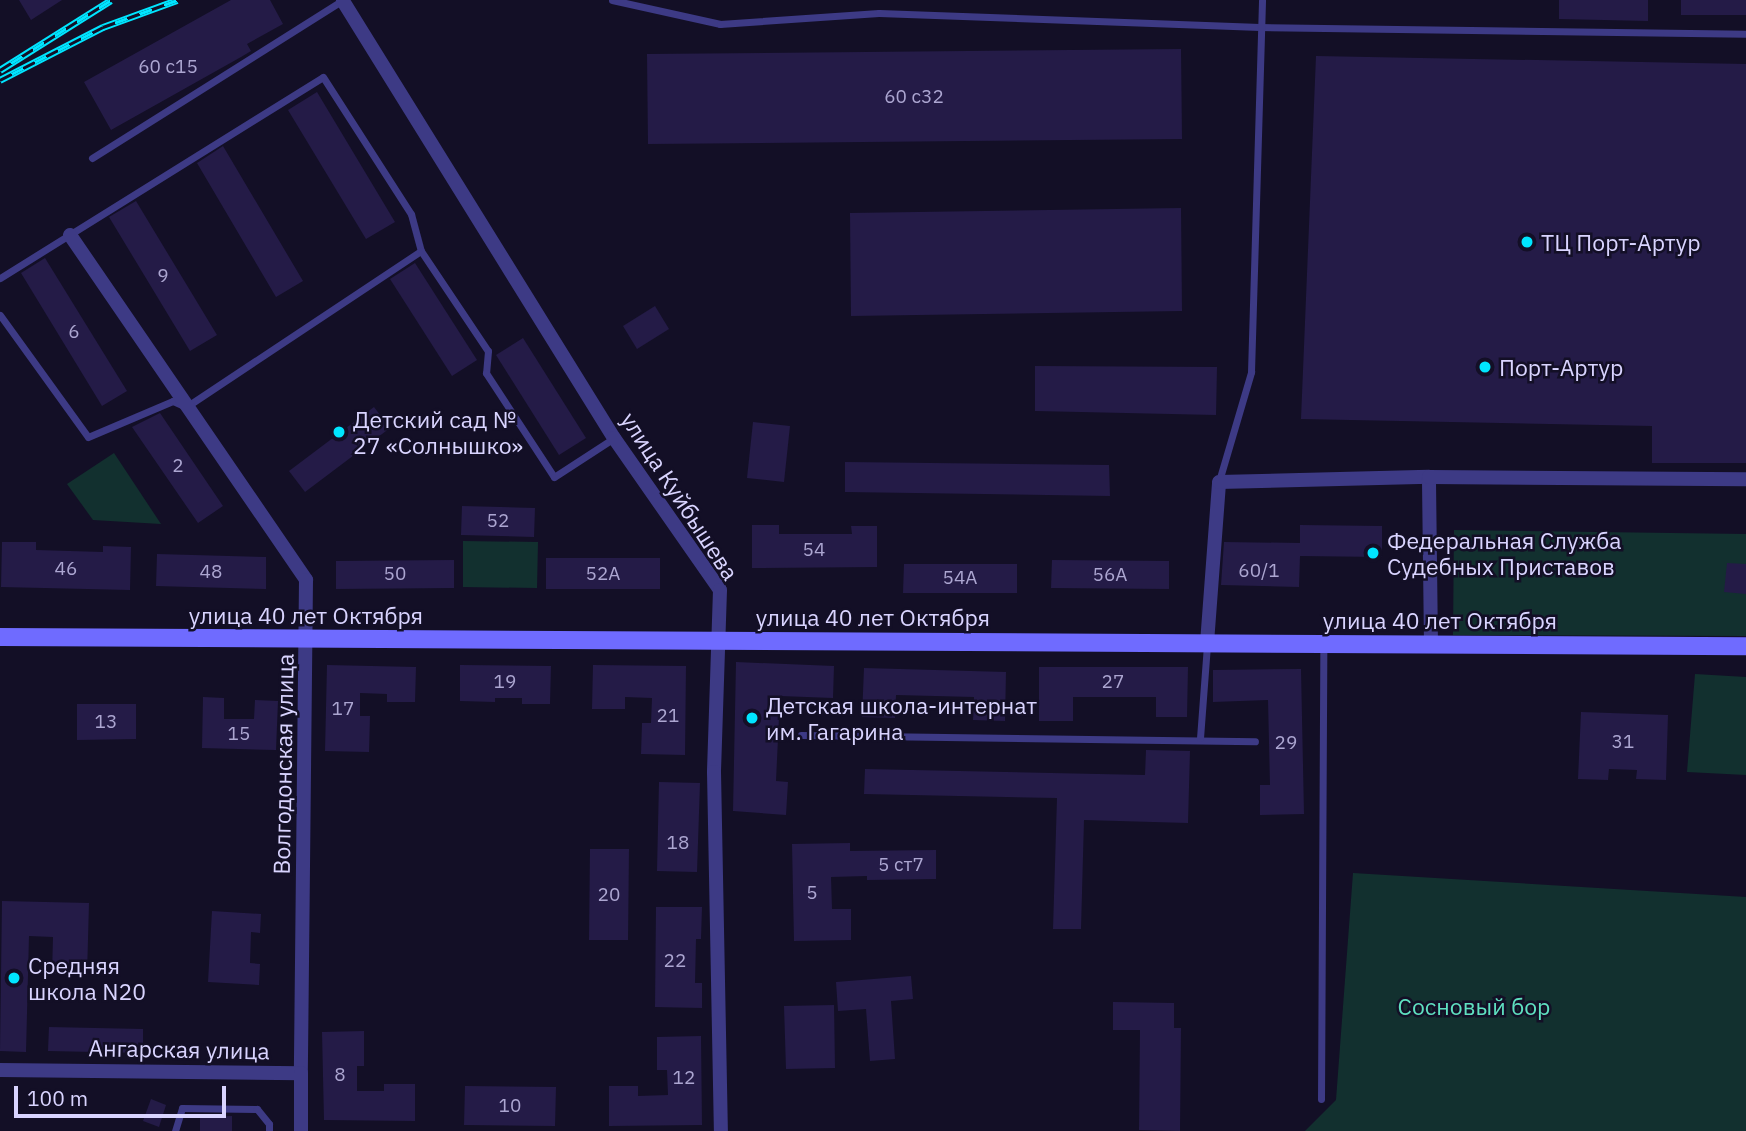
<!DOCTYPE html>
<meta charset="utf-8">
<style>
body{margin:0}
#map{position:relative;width:1746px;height:1131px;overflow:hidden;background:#130f26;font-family:"IBM Plex Sans",sans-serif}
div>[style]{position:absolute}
.green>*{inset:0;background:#12302f}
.building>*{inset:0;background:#241b47}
.service>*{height:7px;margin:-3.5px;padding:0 3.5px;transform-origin:3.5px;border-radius:3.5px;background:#3d3a85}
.minor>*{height:14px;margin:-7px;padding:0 7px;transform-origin:7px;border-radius:7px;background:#3d3a85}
.secondary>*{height:18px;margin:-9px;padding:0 9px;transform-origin:9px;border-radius:9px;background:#6f6bff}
.rail>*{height:7px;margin-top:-3.5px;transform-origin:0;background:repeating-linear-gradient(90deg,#130f26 0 13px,#00e5ff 0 26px);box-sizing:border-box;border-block:2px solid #00e5ff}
.dots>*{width:19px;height:19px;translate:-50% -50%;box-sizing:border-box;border:4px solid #130f26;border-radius:50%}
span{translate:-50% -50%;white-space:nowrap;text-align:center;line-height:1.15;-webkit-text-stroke:5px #130f26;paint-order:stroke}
.number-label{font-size:19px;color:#aca6d1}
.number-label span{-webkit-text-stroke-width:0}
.poi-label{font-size:23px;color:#d9d4ff}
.left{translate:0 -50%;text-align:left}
.street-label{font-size:23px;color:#d9d4ff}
.park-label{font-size:23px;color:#5fe0c0}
.scale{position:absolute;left:14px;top:1086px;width:212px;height:32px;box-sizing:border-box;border:4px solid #d9d4ff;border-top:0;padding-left:9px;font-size:21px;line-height:24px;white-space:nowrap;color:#d9d4ff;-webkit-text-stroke:5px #130f26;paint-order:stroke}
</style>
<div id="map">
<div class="green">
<div style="clip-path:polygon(114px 453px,161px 524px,93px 520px,67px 484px)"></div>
<div style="clip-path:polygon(1454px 530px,1746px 534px,1746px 636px,1453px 635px)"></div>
<div style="clip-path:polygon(463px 541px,538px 542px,537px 588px,463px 587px)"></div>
<div style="clip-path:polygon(1695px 674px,1746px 677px,1746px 775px,1687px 772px)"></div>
<div style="clip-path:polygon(1353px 873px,1746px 897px,1746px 1131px,1305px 1131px,1336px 1100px)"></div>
</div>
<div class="building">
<div style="clip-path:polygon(19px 0,62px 0,31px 20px)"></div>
<div style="clip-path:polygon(231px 0,270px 0,283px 24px,247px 44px,251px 51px,241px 57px,111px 130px,84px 82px)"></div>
<div style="clip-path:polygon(1559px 0,1648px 0,1648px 21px,1559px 19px)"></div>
<div style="clip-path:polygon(1681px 0,1746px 0,1746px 15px,1681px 15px)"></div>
<div style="clip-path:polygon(1181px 49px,1182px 139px,648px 144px,647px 54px)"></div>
<div style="clip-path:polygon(1316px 56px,1746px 64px,1746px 463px,1652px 463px,1652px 426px,1301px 419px)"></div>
<div style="clip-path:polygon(317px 92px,395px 222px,366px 239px,288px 110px)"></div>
<div style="clip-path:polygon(223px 146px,303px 281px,276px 297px,197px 163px)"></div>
<div style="clip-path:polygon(136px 201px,217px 335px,190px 351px,109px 217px)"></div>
<div style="clip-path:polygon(1181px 208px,1182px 311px,851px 316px,850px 213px)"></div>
<div style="clip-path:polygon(45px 258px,127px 391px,102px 406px,21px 273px)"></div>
<div style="clip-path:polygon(415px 263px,477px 360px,452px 376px,390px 279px)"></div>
<div style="clip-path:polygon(655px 306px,669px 329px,637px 349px,623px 326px)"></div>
<div style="clip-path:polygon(523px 338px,586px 438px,559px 455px,496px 355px)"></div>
<div style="clip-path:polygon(1035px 366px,1217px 367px,1216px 415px,1035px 411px)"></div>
<div style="clip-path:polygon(374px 407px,390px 428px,305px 492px,289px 471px)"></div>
<div style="clip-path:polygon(160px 413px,223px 506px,198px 523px,132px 427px)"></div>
<div style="clip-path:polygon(753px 422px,790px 426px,784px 482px,747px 478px)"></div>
<div style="clip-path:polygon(845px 462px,1109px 465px,1110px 496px,845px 492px)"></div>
<div style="clip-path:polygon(462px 506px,535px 508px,534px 537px,461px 535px)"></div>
<div style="clip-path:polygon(752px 525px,779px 525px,779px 534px,852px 534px,851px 526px,877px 526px,877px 567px,752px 568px)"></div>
<div style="clip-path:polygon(1300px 525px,1382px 526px,1382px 557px,1300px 556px,1299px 587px,1221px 585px,1224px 542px,1300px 543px)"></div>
<div style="clip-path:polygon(2px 542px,36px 542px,36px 550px,103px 552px,103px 546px,131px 547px,130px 590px,1px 587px)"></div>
<div style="clip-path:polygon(157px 554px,266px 557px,266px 589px,156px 586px)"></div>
<div style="clip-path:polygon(546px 558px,660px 558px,660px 589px,546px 589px)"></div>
<div style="clip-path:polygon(454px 560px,454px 588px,336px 589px,336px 561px)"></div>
<div style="clip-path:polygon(1052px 560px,1169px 561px,1169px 589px,1051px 588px)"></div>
<div style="clip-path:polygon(1727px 563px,1746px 564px,1746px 594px,1724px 592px)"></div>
<div style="clip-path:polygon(904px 564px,1017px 564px,1017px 593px,903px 593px)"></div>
<div style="clip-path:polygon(736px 662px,834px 666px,833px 698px,780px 696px,776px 781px,788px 782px,786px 815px,733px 811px)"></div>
<div style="clip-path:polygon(327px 665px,416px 667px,415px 702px,387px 702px,387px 694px,360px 693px,360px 716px,370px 716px,369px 752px,325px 751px)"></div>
<div style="clip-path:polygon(460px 665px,551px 666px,550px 704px,522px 704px,522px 698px,495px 698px,495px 702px,460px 701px)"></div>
<div style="clip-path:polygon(593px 665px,686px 666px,685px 755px,641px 754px,642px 723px,651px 723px,652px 698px,625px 697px,625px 709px,592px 709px)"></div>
<div style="clip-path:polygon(1039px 667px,1188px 667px,1187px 717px,1156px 717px,1156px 697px,1073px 697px,1073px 721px,1039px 721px)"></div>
<div style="clip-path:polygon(864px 668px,1006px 672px,1005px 721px,973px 720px,974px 697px,896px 695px,895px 718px,862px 717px)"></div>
<div style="clip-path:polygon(1301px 669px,1304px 814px,1260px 815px,1260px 785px,1270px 785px,1268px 700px,1213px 702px,1213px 670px)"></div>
<div style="clip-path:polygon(203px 697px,224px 698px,224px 719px,254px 719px,255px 700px,278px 701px,276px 750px,202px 748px)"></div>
<div style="clip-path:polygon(77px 704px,136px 704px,136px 739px,77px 740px)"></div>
<div style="clip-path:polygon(1581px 712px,1668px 715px,1666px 780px,1636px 779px,1637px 770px,1609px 769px,1608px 780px,1578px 779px)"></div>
<div style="clip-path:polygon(1146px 750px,1190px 751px,1188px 823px,1084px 820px,1081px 929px,1053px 929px,1057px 798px,864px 794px,865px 769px,1145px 775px)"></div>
<div style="clip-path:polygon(659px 782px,700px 783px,697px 872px,657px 871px)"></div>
<div style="clip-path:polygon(850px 843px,850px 851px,936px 850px,936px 879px,867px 880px,867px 876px,831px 877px,832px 909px,851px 909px,851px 940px,794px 941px,792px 844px)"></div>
<div style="clip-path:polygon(590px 849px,629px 849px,628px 940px,589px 940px)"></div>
<div style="clip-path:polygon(2px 901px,89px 903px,87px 975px,52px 974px,53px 937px,29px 936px,26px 1052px,0 1051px)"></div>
<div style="clip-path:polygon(656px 907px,702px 907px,701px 939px,696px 939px,695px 983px,702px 983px,702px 1008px,655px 1007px)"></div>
<div style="clip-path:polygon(212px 911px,261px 914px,260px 933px,251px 932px,250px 963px,260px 964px,259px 985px,208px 982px)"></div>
<div style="clip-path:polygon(911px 976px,913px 999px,891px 1001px,895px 1059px,870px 1061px,866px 1009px,838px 1011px,836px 982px)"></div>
<div style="clip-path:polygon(1113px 1002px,1174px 1003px,1174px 1028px,1181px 1028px,1180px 1131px,1139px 1130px,1140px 1030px,1113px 1030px)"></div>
<div style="clip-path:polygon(834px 1005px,835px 1068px,786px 1069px,784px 1006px)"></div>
<div style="clip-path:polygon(49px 1027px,143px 1029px,143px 1053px,48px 1051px)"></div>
<div style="clip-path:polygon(364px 1031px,364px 1066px,357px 1066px,357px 1091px,384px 1091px,384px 1084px,415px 1084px,415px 1121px,324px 1120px,322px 1032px)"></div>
<div style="clip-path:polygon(701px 1036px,702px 1125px,609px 1126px,609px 1086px,638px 1086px,638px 1096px,668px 1095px,667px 1070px,657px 1070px,657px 1037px)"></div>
<div style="clip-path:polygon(465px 1086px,556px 1087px,555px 1126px,464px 1125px)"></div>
<div style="clip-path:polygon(151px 1099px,166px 1105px,159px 1127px,143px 1121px)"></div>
<div style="clip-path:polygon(232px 1116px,232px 1131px,200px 1131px,200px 1117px)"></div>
</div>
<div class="service">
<div style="left:612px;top:0;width:111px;rotate:12.5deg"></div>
<div style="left:720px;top:24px;width:159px;rotate:-4deg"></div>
<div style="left:879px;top:13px;width:381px;rotate:2.1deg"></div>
<div style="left:1260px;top:27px;width:486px;rotate:0.8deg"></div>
<div style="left:92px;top:158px;width:297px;rotate:-32.2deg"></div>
<div style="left:0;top:278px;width:380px;rotate:-31.9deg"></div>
<div style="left:323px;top:77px;width:163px;rotate:57.3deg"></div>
<div style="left:411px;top:214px;width:38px;rotate:75deg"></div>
<div style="left:0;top:315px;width:150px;rotate:54.2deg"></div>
<div style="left:88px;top:437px;width:92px;rotate:-23deg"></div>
<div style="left:173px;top:401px;width:14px;rotate:25deg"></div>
<div style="left:186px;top:407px;width:282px;rotate:-33.6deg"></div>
<div style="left:421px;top:251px;width:120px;rotate:56.2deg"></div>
<div style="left:488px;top:351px;width:22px;rotate:95deg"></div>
<div style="left:486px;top:373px;width:124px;rotate:56.8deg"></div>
<div style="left:554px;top:477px;width:72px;rotate:-33deg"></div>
<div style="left:1219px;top:481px;width:114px;rotate:-73.6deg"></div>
<div style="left:1251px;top:372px;width:372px;rotate:-88.3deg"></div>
<div style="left:801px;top:735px;width:454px;rotate:0.8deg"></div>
<div style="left:1200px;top:738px;width:94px;rotate:-85.7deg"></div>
<div style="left:1321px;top:1099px;width:454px;rotate:-89.7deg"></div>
<div style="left:175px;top:1131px;width:24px;rotate:-73deg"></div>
<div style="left:182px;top:1108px;width:75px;rotate:0.8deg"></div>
<div style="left:257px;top:1109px;width:19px;rotate:51deg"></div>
<div style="left:269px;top:1124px;width:7px;rotate:90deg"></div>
</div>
<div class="minor">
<div style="left:343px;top:1px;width:514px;rotate:58.2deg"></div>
<div style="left:614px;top:438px;width:185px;rotate:55.1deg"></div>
<div style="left:720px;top:590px;width:182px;rotate:91.9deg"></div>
<div style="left:714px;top:772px;width:359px;rotate:88.9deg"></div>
<div style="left:70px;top:235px;width:418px;rotate:55.6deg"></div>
<div style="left:306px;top:580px;width:493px;rotate:90.6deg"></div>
<div style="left:1207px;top:643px;width:161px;rotate:-85.7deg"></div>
<div style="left:1219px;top:482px;width:210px;rotate:-1.4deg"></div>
<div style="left:1431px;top:645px;width:168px;rotate:-90.7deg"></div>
<div style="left:1429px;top:477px;width:317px;rotate:0.4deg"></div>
<div style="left:0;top:1070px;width:301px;rotate:0.6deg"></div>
<div style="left:301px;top:1073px;width:58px;rotate:90deg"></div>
</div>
<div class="secondary">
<div style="left:0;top:637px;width:1746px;rotate:0.3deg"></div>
</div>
<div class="rail">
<div style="left:0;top:70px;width:131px;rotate:-32.2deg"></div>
<div style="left:0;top:80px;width:116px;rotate:-27.2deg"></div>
<div style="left:103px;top:27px;width:79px;rotate:-20deg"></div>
</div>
<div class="dots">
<div style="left:1527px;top:242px;background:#00e5ff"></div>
<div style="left:1485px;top:367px;background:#00e5ff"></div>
<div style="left:339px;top:432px;background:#00e5ff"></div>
<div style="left:1373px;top:553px;background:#00e5ff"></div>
<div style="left:752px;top:718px;background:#00e5ff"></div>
<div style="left:14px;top:978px;background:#00e5ff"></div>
</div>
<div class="number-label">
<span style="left:168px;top:67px">60 с15</span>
<span style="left:914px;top:97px">60 с32</span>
<span style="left:163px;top:276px">9</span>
<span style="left:74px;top:332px">6</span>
<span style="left:178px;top:466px">2</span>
<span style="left:498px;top:521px">52</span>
<span style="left:814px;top:550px">54</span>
<span style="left:66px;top:569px">46</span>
<span style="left:1259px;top:571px">60/1</span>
<span style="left:211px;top:572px">48</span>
<span style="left:395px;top:574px">50</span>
<span style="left:603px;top:574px">52А</span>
<span style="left:1110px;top:575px">56А</span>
<span style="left:960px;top:578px">54А</span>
<span style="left:505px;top:682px">19</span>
<span style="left:1113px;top:682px">27</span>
<span style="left:343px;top:709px">17</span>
<span style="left:668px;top:716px">21</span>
<span style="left:106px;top:722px">13</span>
<span style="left:239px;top:734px">15</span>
<span style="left:1623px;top:742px">31</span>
<span style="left:1286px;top:743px">29</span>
<span style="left:678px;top:843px">18</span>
<span style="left:901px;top:865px">5 ст7</span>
<span style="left:812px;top:893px">5</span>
<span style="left:609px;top:895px">20</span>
<span style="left:675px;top:961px">22</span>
<span style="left:340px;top:1075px">8</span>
<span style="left:684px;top:1078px">12</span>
<span style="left:510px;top:1106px">10</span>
</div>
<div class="poi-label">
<span class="left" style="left:1541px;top:242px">ТЦ Порт-Артур</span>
<span class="left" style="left:1499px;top:367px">Порт-Артур</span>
<span class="left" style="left:353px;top:432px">Детский сад №<br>27 «Солнышко»</span>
<span class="left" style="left:1387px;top:553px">Федеральная Служба<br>Судебных Приставов</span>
<span class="left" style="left:766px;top:718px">Детская школа-интернат<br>им. Гагарина</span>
<span class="left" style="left:28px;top:978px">Средняя<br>школа N20</span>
</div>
<div class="street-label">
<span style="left:680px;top:496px;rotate:57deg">улица Куйбышева</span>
<span style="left:306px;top:615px">улица 40 лет Октября</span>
<span style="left:873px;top:617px">улица 40 лет Октября</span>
<span style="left:1440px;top:620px">улица 40 лет Октября</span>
<span style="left:283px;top:764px;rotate:-89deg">Волгодонская улица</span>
<span style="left:179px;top:1049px;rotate:1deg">Ангарская улица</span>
</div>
<div class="park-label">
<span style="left:1474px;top:1006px">Сосновый бор</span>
</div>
<div class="scale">100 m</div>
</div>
